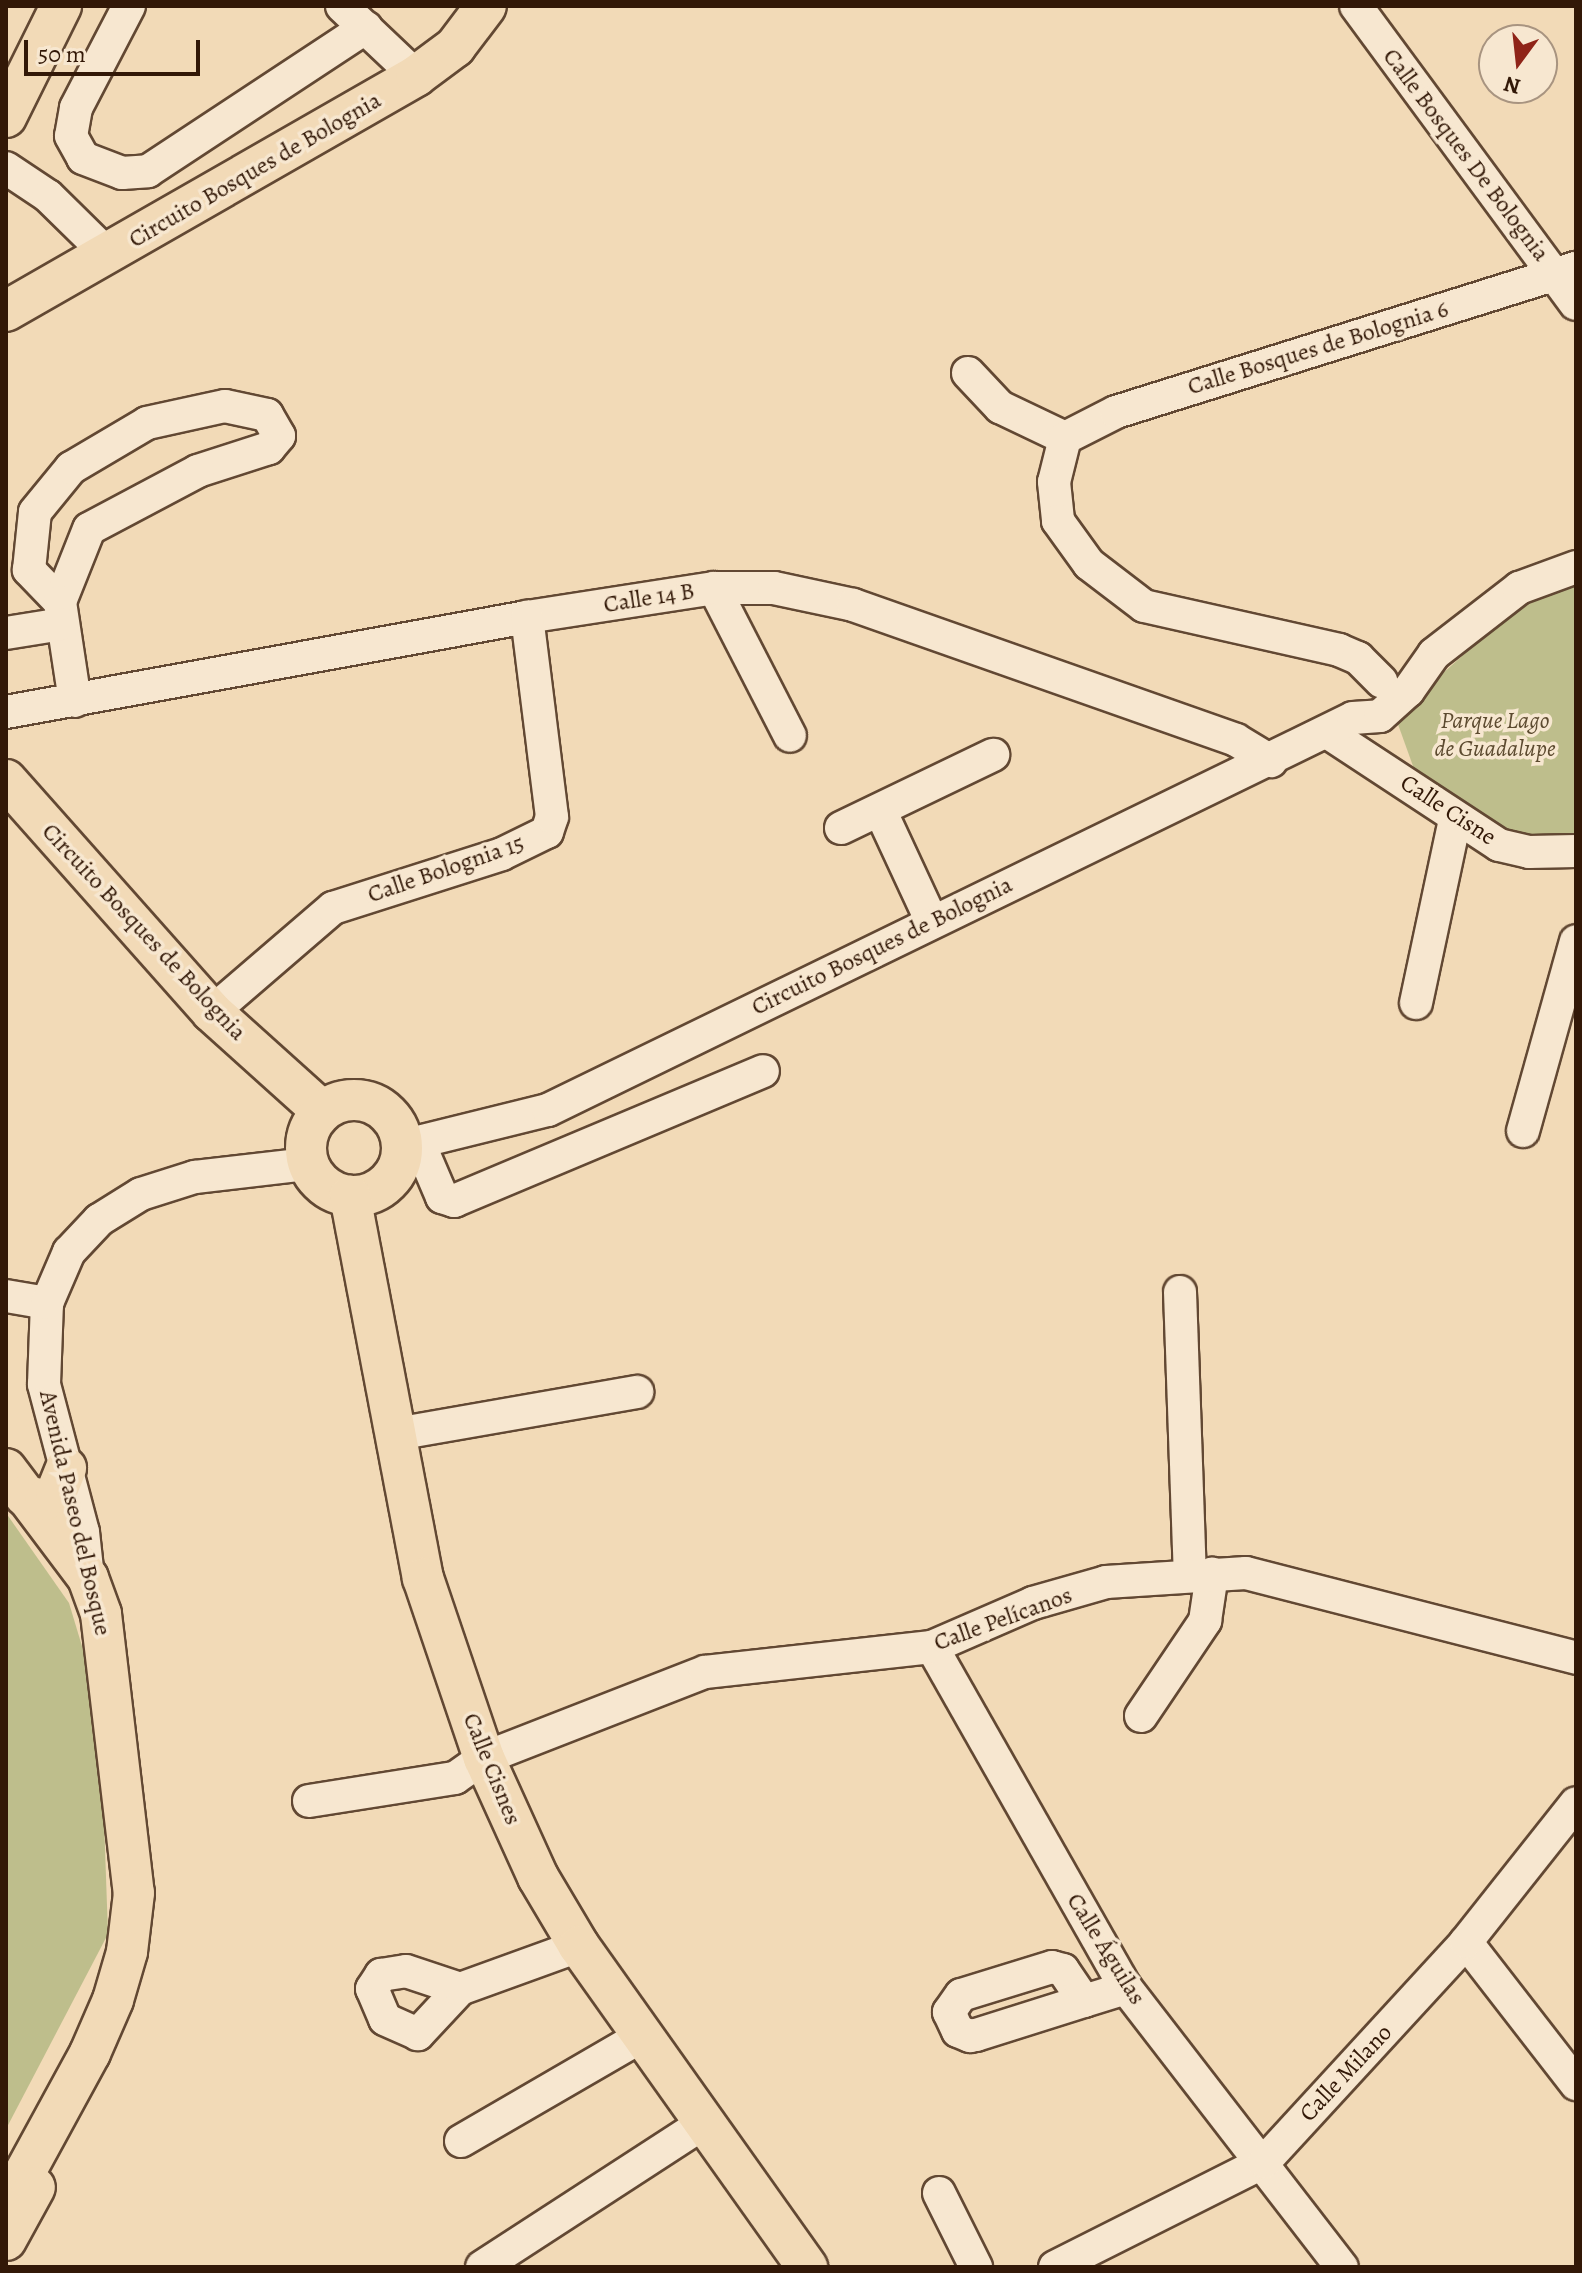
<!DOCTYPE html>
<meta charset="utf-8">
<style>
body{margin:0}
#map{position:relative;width:1582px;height:2273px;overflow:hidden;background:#f2dab7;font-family:Alegreya,serif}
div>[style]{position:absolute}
.green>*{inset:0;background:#bebe8c}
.roads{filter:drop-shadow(2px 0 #624833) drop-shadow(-2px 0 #624833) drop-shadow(0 2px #624833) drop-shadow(0 -2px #624833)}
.minor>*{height:32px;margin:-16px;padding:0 16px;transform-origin:16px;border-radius:16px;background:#f7e7d0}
.major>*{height:40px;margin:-20px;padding:0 20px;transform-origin:20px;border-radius:20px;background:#f2dab7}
.major>.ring{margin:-20px;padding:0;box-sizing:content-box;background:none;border:40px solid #f2dab7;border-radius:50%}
span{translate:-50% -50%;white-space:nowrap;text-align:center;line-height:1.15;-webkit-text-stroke:7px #f7e7d0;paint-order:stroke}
.street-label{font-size:24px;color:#321807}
.park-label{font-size:24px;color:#5c4a2f;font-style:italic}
.frame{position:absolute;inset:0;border:8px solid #321807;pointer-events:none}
.north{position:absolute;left:1478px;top:24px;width:80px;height:80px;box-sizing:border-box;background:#f7e7d0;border:2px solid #a89480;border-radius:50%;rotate:195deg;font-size:22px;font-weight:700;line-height:32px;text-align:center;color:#321807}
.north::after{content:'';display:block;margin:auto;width:28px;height:36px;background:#8f2418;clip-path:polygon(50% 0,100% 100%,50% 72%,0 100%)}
.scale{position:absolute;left:24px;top:40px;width:176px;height:36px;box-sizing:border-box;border:4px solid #321807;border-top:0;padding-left:10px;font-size:24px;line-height:28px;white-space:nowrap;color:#321807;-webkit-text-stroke:6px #f7e7d0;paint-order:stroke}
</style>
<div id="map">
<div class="green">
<div style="clip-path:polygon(1576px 580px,1576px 861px,1529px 861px,1418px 780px,1395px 716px,1508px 615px)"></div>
<div style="clip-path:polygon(6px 1513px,69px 1603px,100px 1706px,108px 1934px,6px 2129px)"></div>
</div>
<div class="roads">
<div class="minor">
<div style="left:129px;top:6px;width:115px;rotate:117.5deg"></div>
<div style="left:76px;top:108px;width:28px;rotate:100deg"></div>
<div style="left:71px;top:136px;width:25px;rotate:61deg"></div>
<div style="left:83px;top:158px;width:42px;rotate:21deg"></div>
<div style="left:122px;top:173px;width:26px;rotate:-4deg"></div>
<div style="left:148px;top:171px;width:261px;rotate:-33.4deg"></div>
<div style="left:342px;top:6px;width:102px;rotate:43.4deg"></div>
<div style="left:1356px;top:6px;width:370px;rotate:53.6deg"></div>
<div style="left:6px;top:168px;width:50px;rotate:33.7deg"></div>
<div style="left:48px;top:196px;width:84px;rotate:44.5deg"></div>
<div style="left:968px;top:373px;width:47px;rotate:46.7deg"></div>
<div style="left:1000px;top:407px;width:72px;rotate:25.5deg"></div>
<div style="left:1065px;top:438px;width:57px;rotate:-27deg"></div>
<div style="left:1116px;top:412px;width:482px;rotate:-17.4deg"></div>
<div style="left:1065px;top:438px;width:45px;rotate:104deg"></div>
<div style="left:1054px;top:482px;width:39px;rotate:84deg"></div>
<div style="left:1058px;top:521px;width:53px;rotate:54.2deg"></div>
<div style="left:1089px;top:564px;width:69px;rotate:37.4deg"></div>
<div style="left:1144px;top:606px;width:200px;rotate:12.7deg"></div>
<div style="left:1339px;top:650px;width:21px;rotate:23deg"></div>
<div style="left:1358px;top:658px;width:33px;rotate:45deg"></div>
<div style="left:714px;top:588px;width:166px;rotate:62.8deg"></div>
<div style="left:60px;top:602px;width:45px;rotate:-134.1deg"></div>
<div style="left:29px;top:570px;width:58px;rotate:-84.1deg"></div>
<div style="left:35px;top:512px;width:57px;rotate:-50.7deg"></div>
<div style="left:71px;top:468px;width:88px;rotate:-30.6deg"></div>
<div style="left:147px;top:423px;width:80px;rotate:-12.3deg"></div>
<div style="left:225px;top:406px;width:43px;rotate:12.1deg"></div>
<div style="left:267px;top:415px;width:24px;rotate:60deg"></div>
<div style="left:279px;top:436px;width:16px;rotate:130deg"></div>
<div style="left:269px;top:448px;width:75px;rotate:162.1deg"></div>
<div style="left:198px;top:471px;width:123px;rotate:152deg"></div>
<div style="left:89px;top:529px;width:79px;rotate:111.7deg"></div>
<div style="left:60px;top:602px;width:100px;rotate:81.4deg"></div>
<div style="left:6px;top:633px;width:57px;rotate:-9.1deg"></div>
<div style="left:6px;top:712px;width:530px;rotate:-10.33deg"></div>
<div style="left:527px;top:617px;width:189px;rotate:-8.8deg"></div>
<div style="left:714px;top:588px;width:60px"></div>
<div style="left:774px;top:588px;width:81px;rotate:12.1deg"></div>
<div style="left:853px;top:605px;width:406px;rotate:19.4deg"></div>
<div style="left:1236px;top:740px;width:41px;rotate:31deg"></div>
<div style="left:1330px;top:734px;width:202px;rotate:33.3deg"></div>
<div style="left:1499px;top:845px;width:31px;rotate:13deg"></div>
<div style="left:1529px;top:852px;width:47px;rotate:-1.2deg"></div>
<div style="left:880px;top:810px;width:123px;rotate:65.1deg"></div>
<div style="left:841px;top:828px;width:169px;rotate:-25.7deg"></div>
<div style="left:1416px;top:1003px;width:188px;rotate:-78deg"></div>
<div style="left:212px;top:1012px;width:160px;rotate:-40.7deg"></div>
<div style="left:333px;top:908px;width:177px;rotate:-17.7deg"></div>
<div style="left:502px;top:854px;width:50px;rotate:-26.1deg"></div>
<div style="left:547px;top:832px;width:16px;rotate:-72deg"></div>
<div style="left:552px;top:817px;width:202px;rotate:-97.1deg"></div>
<div style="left:1523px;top:1131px;width:197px;rotate:-74.4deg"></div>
<div style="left:419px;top:1143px;width:59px;rotate:66.9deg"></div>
<div style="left:442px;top:1197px;width:13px;rotate:18deg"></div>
<div style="left:454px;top:1201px;width:335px;rotate:-22.8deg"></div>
<div style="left:402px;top:1146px;width:150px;rotate:-13.9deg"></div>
<div style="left:548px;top:1110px;width:895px;rotate:-25.96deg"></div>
<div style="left:1353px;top:718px;width:27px;rotate:-4deg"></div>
<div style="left:1380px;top:716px;width:38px;rotate:-42deg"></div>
<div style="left:1408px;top:691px;width:45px;rotate:-54.9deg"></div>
<div style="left:1434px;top:654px;width:108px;rotate:-37.8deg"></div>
<div style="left:1519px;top:588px;width:61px;rotate:-20.2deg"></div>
<div style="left:1180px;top:1292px;width:282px;rotate:88deg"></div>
<div style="left:6px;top:1296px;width:42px;rotate:9.7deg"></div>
<div style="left:396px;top:1434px;width:245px;rotate:-9.9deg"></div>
<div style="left:88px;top:1578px;width:46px;rotate:-96.2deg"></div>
<div style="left:83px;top:1532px;width:153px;rotate:-104.8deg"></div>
<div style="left:44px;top:1384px;width:81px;rotate:-87.9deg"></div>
<div style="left:47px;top:1303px;width:56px;rotate:-66.7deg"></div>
<div style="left:69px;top:1252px;width:44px;rotate:-46.8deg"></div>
<div style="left:99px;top:1220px;width:49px;rotate:-31.8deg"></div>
<div style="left:141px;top:1194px;width:57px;rotate:-17.5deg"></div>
<div style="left:195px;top:1177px;width:114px;rotate:-6.6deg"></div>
<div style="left:932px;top:1647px;width:392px;rotate:60.4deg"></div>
<div style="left:1126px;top:1988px;width:353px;rotate:52.3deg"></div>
<div style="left:1141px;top:1716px;width:115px;rotate:-56deg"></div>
<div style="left:1205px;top:1621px;width:48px;rotate:-81.5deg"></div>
<div style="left:309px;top:1801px;width:148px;rotate:-9deg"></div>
<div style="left:455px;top:1778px;width:35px;rotate:-35deg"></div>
<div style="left:484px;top:1758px;width:237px;rotate:-21.3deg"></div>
<div style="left:705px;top:1672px;width:228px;rotate:-6.3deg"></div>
<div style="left:932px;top:1647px;width:110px;rotate:-23.5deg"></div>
<div style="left:1033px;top:1603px;width:76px;rotate:-16deg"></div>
<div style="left:1106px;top:1582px;width:140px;rotate:-3.7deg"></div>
<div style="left:1246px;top:1573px;width:341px;rotate:14.4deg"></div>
<div style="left:1466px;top:1942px;width:180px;rotate:52.2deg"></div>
<div style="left:460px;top:1989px;width:62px;rotate:133deg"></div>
<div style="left:418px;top:2034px;width:36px;rotate:-156deg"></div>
<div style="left:385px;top:2019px;width:33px;rotate:-113deg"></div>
<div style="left:372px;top:1989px;width:17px;rotate:-57deg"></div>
<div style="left:381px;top:1975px;width:25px;rotate:-9deg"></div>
<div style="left:406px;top:1971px;width:57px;rotate:18.4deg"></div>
<div style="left:460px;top:1989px;width:127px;rotate:-19.9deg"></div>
<div style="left:1084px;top:2001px;width:37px;rotate:-124deg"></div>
<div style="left:1063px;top:1970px;width:11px;rotate:-165deg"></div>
<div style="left:1052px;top:1967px;width:95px;rotate:162.9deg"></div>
<div style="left:961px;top:1995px;width:21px;rotate:125deg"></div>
<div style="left:949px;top:2012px;width:21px;rotate:65deg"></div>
<div style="left:958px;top:2031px;width:13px;rotate:23deg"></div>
<div style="left:970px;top:2036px;width:6px;rotate:-9deg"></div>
<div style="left:976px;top:2035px;width:113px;rotate:-17.5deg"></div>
<div style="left:1084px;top:2001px;width:44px;rotate:-17.2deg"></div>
<div style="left:461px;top:2141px;width:209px;rotate:-30.1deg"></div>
<div style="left:939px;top:2193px;width:83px;rotate:63.4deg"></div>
<div style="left:482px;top:2267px;width:262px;rotate:-33deg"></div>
<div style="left:1055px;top:2267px;width:234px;rotate:-26.7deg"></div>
<div style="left:1264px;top:2162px;width:299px;rotate:-47.4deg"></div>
<div style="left:1466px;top:1942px;width:177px;rotate:-51.6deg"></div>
</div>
<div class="major">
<div style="left:6px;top:117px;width:124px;rotate:-63.6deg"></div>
<div style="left:6px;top:311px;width:473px;rotate:-29.8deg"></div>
<div style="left:416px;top:76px;width:49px;rotate:-36.6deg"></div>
<div style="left:455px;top:47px;width:51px;rotate:-52.9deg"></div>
<div style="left:6px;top:780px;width:310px;rotate:48.4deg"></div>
<div style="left:212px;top:1012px;width:148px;rotate:42deg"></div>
<div class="ring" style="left:306px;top:1100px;width:56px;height:56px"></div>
<div style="left:350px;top:1196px;width:389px;rotate:79.2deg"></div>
<div style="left:423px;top:1578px;width:190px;rotate:71.3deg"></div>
<div style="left:484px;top:1758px;width:131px;rotate:65.6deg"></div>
<div style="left:538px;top:1877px;width:80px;rotate:59.3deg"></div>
<div style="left:579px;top:1946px;width:394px;rotate:54.6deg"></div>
<div style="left:6px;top:1469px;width:136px;rotate:53deg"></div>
<div style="left:88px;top:1578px;width:38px;rotate:70deg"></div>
<div style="left:101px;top:1614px;width:281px;rotate:83.3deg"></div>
<div style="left:134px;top:1893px;width:59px;rotate:96.8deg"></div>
<div style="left:127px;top:1952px;width:50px;rotate:106.3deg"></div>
<div style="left:113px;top:2000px;width:58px;rotate:113.5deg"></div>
<div style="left:90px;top:2053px;width:175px;rotate:118.6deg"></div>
<div style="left:25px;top:1496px;width:20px;rotate:11deg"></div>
<div style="left:45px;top:1500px;width:13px;rotate:-32deg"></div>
<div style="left:56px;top:1493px;width:27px;rotate:-68deg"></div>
<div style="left:6px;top:2240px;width:60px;rotate:-61.3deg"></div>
</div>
</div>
<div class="street-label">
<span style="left:1466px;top:155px;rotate:53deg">Calle Bosques De Bolognia</span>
<span style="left:255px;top:170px;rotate:-30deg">Circuito Bosques de Bolognia</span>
<span style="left:1318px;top:348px;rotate:-17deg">Calle Bosques de Bolognia 6</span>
<span style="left:649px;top:598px;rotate:-9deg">Calle 14 B</span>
<span style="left:1448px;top:810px;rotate:33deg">Calle Cisne</span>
<span style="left:446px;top:869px;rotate:-19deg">Calle Bolognia 15</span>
<span style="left:144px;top:932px;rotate:47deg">Circuito Bosques de Bolognia</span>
<span style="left:882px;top:946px;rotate:-26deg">Circuito Bosques de Bolognia</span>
<span style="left:75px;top:1513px;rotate:77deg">Avenida Paseo del Bosque</span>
<span style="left:1003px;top:1619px;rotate:-20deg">Calle Pelícanos</span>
<span style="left:492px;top:1769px;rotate:68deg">Calle Cisnes</span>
<span style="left:1106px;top:1949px;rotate:58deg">Calle Águilas</span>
<span style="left:1346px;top:2073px;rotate:-47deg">Calle Milano</span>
</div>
<div class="park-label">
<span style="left:1495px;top:735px">Parque Lago<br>de Guadalupe</span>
</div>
<div class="frame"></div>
<div class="north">N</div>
<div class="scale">50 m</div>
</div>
